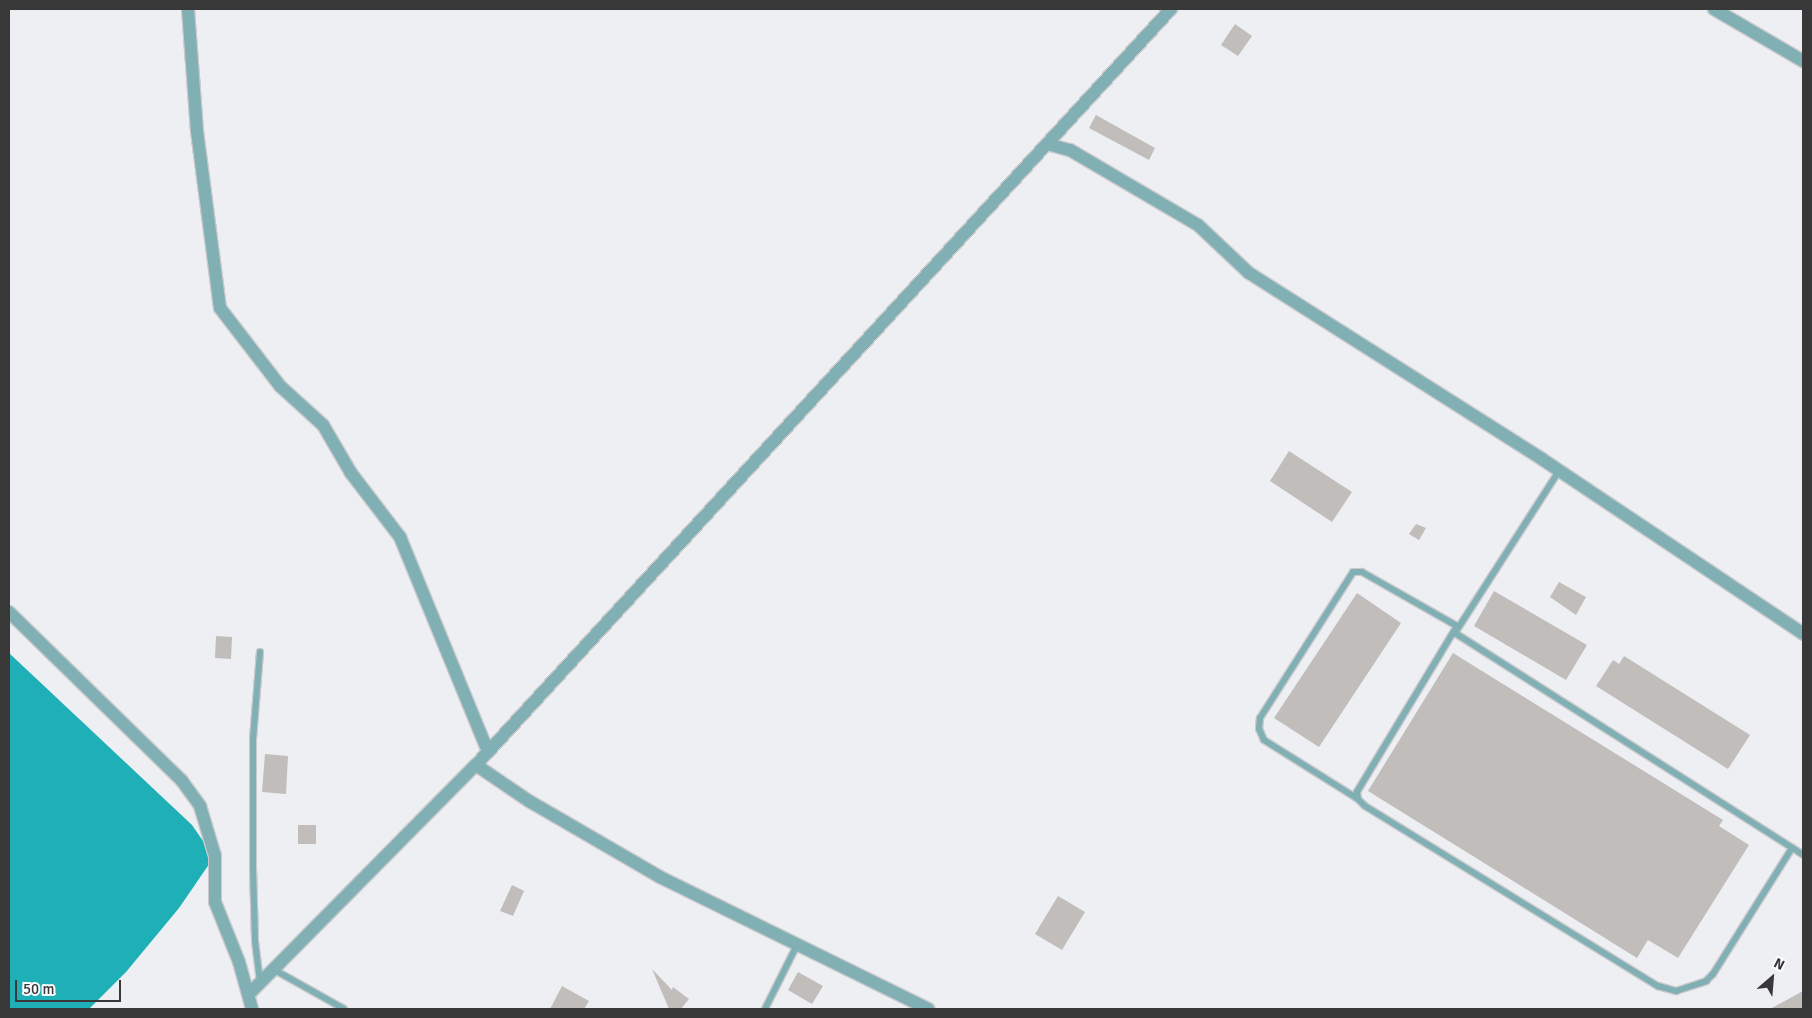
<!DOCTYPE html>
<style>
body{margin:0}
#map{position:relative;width:1812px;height:1018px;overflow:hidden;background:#eeeff2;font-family:Signika,sans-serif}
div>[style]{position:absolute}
.water>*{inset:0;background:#1eafb7}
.building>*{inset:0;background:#c0bdbb}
.roads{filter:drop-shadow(1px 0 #cacacd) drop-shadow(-1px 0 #cacacd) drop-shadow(0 1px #cacacd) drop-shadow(0 -1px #cacacd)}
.service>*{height:6px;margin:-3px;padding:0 3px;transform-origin:3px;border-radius:3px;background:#80afb4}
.minor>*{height:12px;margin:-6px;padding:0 6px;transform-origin:6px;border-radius:6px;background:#80afb4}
span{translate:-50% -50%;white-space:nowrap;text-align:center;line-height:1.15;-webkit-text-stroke:5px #fbfcff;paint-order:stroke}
.frame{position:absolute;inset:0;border:10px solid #383839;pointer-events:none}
.north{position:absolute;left:1747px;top:953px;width:50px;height:50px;-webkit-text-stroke:4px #fbfcff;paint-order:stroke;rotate:27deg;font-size:14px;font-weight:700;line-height:20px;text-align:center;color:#383839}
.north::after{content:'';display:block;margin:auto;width:18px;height:22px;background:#383839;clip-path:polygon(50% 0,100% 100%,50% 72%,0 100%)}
.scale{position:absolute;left:15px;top:980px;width:106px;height:22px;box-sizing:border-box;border:2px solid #383839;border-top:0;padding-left:6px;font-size:15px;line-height:18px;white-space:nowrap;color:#383839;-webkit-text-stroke:4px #fbfcff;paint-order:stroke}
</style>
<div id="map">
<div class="water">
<div style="clip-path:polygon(9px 653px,192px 825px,214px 857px,179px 908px,126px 972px,89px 1009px,9px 1009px)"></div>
</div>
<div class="building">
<div style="clip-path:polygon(1235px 24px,1252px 36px,1238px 56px,1221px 45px)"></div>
<div style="clip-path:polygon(1096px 115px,1155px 148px,1149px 160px,1089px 128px)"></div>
<div style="clip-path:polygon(1289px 451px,1352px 492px,1332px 522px,1270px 481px)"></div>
<div style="clip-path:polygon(1416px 524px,1426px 528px,1419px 540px,1409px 534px)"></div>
<div style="clip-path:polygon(1559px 582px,1586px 597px,1576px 615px,1550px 597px)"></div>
<div style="clip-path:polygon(1494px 591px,1587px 645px,1566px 680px,1474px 626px)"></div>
<div style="clip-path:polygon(1357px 593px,1401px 623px,1319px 747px,1274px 718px)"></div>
<div style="clip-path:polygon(216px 636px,232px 637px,231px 659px,215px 658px)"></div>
<div style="clip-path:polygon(1453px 653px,1723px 820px,1719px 826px,1749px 845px,1678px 958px,1648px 940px,1637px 958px,1368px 791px)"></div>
<div style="clip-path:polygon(1624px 656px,1750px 735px,1728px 769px,1596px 686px,1613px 660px,1619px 664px)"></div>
<div style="clip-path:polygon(265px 754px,288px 756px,286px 794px,262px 792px)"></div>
<div style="clip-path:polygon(298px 825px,316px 825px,316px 844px,298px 844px)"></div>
<div style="clip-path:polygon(512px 885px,524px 891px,513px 916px,500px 911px)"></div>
<div style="clip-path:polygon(1058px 896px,1085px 912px,1062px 950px,1035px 934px)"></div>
<div style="clip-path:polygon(652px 969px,672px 990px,673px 987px,689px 999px,681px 1009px,669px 1009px)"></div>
<div style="clip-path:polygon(798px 972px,823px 986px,812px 1004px,788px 990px)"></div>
<div style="clip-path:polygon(562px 986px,589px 1001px,584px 1009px,550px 1009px)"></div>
<div style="clip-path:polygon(1803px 991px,1803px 1009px,1770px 1009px)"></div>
</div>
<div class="roads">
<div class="service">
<div style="left:1559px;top:471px;width:193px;rotate:122.7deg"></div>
<div style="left:1455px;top:633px;width:413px;rotate:32.5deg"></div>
<div style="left:260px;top:652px;width:87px;rotate:94.6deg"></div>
<div style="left:253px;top:739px;width:129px;rotate:90deg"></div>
<div style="left:253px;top:868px;width:73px;rotate:88.4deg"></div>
<div style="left:255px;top:941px;width:41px;rotate:83deg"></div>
<div style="left:1358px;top:799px;width:111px;rotate:-147.9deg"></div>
<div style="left:1264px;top:740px;width:12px;rotate:-114deg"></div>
<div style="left:1259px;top:729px;width:11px;rotate:-85deg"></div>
<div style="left:1260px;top:718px;width:173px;rotate:-57.5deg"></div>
<div style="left:1353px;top:572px;width:9px"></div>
<div style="left:1362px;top:572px;width:109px;rotate:29.6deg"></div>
<div style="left:1457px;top:626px;width:194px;rotate:121.1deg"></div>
<div style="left:1357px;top:792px;width:7px;rotate:82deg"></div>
<div style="left:1358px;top:799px;width:10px;rotate:45deg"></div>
<div style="left:1365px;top:806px;width:344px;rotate:31.6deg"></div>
<div style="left:1658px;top:986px;width:19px;rotate:16deg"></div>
<div style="left:1676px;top:991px;width:32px;rotate:-18deg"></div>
<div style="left:1706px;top:981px;width:10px;rotate:-45deg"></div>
<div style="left:1713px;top:974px;width:149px;rotate:-57.9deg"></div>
<div style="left:273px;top:969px;width:81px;rotate:29.4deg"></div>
<div style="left:765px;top:1009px;width:72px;rotate:-63.4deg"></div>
</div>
<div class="minor">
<div style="left:188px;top:9px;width:122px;rotate:85.8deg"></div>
<div style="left:197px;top:131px;width:178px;rotate:82.6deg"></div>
<div style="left:220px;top:308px;width:98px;rotate:52.4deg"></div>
<div style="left:280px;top:386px;width:58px;rotate:42.2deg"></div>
<div style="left:323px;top:425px;width:56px;rotate:59.7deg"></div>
<div style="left:351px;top:473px;width:81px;rotate:52.6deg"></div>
<div style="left:400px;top:537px;width:232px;rotate:67.7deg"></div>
<div style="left:1714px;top:9px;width:103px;rotate:30.3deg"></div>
<div style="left:1047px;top:144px;width:24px;rotate:15deg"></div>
<div style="left:1070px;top:150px;width:148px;rotate:30.4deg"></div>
<div style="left:1198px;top:225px;width:70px;rotate:43.3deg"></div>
<div style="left:1249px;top:273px;width:347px;rotate:32.4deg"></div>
<div style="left:1542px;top:459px;width:314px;rotate:33.8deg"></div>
<div style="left:9px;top:612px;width:242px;rotate:44.3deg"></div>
<div style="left:182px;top:781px;width:31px;rotate:54deg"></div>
<div style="left:200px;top:806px;width:52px;rotate:73.3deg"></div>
<div style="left:215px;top:856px;width:46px;rotate:90deg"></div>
<div style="left:215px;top:902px;width:65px;rotate:68.2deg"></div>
<div style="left:239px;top:962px;width:49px;rotate:74.5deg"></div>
<div style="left:476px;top:765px;width:64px;rotate:34.2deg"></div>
<div style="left:529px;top:801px;width:151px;rotate:30.1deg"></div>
<div style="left:660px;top:877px;width:299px;rotate:26.2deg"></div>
<div style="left:250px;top:993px;width:321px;rotate:-45.3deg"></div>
<div style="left:476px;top:765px;width:1027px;rotate:-47.41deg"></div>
</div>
</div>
<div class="frame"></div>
<div class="north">N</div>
<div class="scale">50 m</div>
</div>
